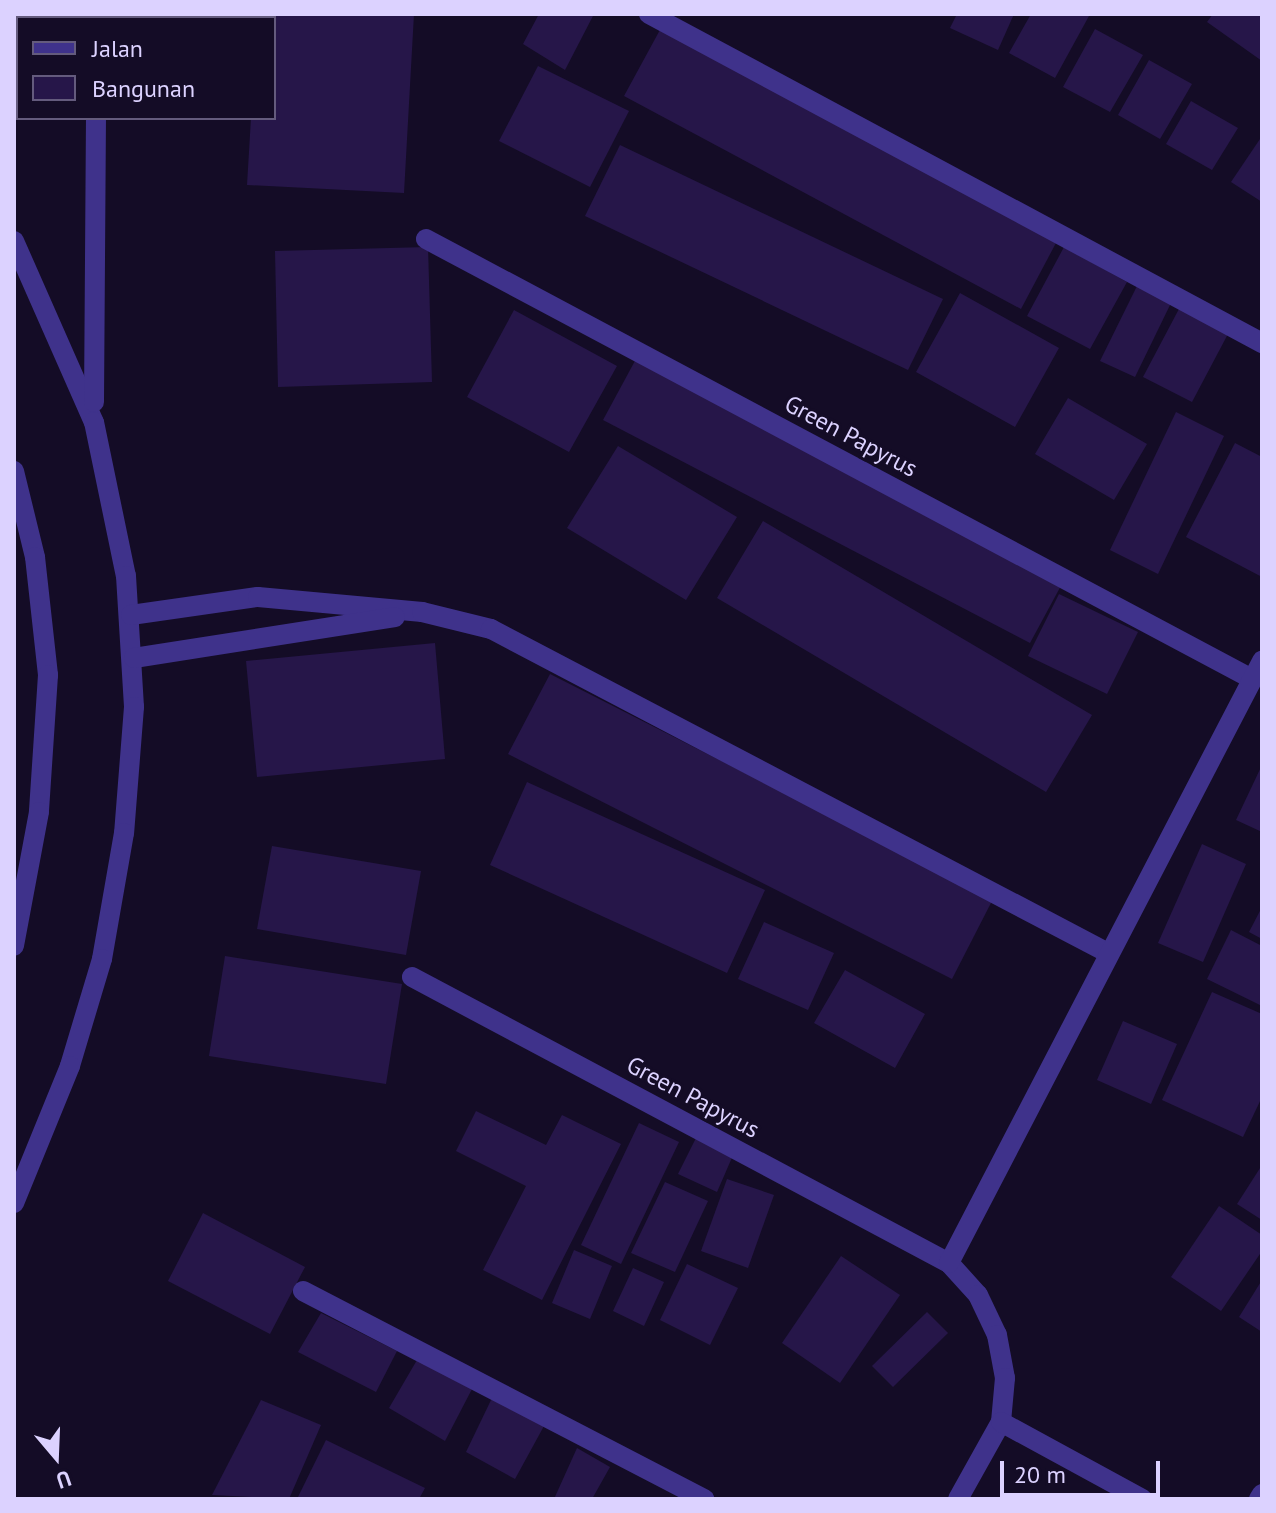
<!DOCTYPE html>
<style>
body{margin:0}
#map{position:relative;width:1276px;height:1513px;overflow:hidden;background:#140c26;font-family:"PT Sans",sans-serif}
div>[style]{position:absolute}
.building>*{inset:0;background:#261649}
.minor>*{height:20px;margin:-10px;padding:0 10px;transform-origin:10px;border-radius:10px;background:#3f328b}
span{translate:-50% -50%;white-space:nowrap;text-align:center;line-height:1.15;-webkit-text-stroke:6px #140c26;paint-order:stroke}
.street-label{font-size:24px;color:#dcd2ff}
.frame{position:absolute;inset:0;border:16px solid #dcd2ff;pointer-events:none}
.legend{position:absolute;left:16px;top:16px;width:260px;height:104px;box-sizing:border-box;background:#140c26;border:2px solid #645b7d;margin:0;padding:10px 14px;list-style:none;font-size:24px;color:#dcd2ff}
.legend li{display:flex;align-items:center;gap:16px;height:40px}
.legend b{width:40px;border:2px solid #645b7d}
.north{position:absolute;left:16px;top:1417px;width:80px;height:80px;-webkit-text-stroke:6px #140c26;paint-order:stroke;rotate:161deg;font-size:22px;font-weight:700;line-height:32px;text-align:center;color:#dcd2ff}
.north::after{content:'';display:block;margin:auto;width:28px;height:36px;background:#dcd2ff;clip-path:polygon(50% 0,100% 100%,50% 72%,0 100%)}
.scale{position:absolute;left:1000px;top:1461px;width:160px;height:36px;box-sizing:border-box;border:4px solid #dcd2ff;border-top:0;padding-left:10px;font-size:24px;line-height:28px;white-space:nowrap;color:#dcd2ff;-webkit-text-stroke:6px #140c26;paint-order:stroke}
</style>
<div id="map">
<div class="building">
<div style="clip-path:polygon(257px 14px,414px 14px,404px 193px,247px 185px,251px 118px,274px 118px,274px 18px)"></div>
<div style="clip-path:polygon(539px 14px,594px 14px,565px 70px,523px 44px)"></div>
<div style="clip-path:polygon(957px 14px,1014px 14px,998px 50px,950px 28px)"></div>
<div style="clip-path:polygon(1031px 14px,1089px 16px,1055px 78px,1009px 53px)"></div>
<div style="clip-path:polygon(1213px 14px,1262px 14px,1262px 61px,1207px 22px)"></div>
<div style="clip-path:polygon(661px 28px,1057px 241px,1021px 309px,624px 96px)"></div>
<div style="clip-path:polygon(1095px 29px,1143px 55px,1110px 112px,1063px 87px)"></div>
<div style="clip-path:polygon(1149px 60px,1192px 84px,1160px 139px,1118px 115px)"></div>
<div style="clip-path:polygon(538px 66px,629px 111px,590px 187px,499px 141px)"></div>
<div style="clip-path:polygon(1191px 101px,1238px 128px,1212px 170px,1166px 144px)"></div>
<div style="clip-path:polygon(1262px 136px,1262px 202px,1231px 182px)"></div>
<div style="clip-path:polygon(620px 145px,943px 299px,908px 370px,585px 216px)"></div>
<div style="clip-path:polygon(428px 247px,432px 382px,278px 387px,275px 251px)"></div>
<div style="clip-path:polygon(1064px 247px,1127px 282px,1090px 349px,1027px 316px)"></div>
<div style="clip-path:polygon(1137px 286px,1171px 303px,1135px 377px,1100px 361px)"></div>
<div style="clip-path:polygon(960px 293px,1059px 348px,1015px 427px,916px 372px)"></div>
<div style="clip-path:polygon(1180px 307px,1229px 332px,1192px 402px,1143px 377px)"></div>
<div style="clip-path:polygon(514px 310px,617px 366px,569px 452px,467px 397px)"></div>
<div style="clip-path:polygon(636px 359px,1063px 582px,1030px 643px,603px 420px)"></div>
<div style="clip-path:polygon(1068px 398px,1147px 444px,1114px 500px,1035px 454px)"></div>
<div style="clip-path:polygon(1176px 412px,1224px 436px,1158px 574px,1110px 550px)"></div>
<div style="clip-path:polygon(1235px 443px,1262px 457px,1262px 577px,1186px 537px)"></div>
<div style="clip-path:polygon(618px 446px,737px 517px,686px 600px,567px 528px)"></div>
<div style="clip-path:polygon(763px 521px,1092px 715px,1046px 792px,717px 598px)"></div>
<div style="clip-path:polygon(1059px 594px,1138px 632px,1107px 694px,1028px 656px)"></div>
<div style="clip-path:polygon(435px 643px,445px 759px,257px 777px,246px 661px)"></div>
<div style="clip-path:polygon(550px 674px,993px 899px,952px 979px,508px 754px)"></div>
<div style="clip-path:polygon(1262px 765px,1262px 832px,1236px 820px)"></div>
<div style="clip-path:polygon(527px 782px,765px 890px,727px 973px,490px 865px)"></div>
<div style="clip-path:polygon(1202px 844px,1246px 864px,1203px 962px,1158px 943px)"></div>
<div style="clip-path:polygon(272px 846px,421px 871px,406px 955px,257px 929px)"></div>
<div style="clip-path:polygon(1262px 907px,1262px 939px,1249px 932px)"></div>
<div style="clip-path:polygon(764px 922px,834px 953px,808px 1010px,738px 979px)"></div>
<div style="clip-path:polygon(1231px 930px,1262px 946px,1262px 1006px,1207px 979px)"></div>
<div style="clip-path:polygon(225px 956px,402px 984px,386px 1084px,209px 1056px)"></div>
<div style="clip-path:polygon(845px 970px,925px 1014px,895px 1068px,814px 1023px)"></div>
<div style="clip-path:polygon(1212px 992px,1262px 1014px,1262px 1097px,1243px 1137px,1162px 1100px)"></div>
<div style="clip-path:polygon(1123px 1021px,1177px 1044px,1151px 1104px,1097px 1080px)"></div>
<div style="clip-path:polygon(476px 1111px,546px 1145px,562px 1115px,621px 1144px,542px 1300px,483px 1270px,526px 1186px,456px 1151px)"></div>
<div style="clip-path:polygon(639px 1123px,679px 1142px,621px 1264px,581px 1245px)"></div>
<div style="clip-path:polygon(697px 1136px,734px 1153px,717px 1192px,678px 1174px)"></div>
<div style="clip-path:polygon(1262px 1165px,1262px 1220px,1237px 1204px)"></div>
<div style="clip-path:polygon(727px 1179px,774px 1195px,748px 1268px,701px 1251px)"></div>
<div style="clip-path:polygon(665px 1182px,708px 1201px,675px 1272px,631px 1253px)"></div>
<div style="clip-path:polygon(1219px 1206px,1262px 1235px,1262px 1251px,1221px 1311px,1171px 1277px)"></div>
<div style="clip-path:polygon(203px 1213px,305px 1267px,270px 1334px,168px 1281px)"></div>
<div style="clip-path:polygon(574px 1250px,612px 1266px,590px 1319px,552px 1303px)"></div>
<div style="clip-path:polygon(841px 1256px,900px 1295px,840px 1383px,782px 1343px)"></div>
<div style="clip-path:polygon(687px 1264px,738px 1288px,710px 1345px,660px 1320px)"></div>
<div style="clip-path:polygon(633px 1268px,664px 1282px,644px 1326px,613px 1311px)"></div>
<div style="clip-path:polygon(1262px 1280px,1262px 1332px,1239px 1317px)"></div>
<div style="clip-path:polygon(927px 1312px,948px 1333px,893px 1387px,872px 1366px)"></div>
<div style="clip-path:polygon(321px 1313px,397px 1351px,376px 1392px,298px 1352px)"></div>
<div style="clip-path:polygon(417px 1360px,472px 1389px,445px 1441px,389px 1408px)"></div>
<div style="clip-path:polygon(492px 1398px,544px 1426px,515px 1479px,466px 1452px)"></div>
<div style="clip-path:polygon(261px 1400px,321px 1425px,289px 1499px,212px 1495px)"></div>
<div style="clip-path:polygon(326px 1440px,425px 1488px,419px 1499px,297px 1499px)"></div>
<div style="clip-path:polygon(577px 1448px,610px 1467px,592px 1499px,554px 1499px)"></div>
</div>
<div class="minor">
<div style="left:649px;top:14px;width:696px;rotate:28.22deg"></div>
<div style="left:103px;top:18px;width:4px;rotate:-90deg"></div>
<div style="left:426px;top:239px;width:936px;rotate:28.04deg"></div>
<div style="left:14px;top:241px;width:198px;rotate:66.2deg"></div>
<div style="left:94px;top:422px;width:157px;rotate:78.3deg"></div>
<div style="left:126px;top:576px;width:131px;rotate:86.5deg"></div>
<div style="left:134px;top:707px;width:126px;rotate:94.5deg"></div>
<div style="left:124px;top:833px;width:128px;rotate:99.9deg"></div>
<div style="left:102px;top:959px;width:112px;rotate:106.7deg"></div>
<div style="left:70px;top:1066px;width:148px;rotate:112.2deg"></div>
<div style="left:94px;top:402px;width:284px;rotate:-89.6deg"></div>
<div style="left:14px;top:471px;width:89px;rotate:76.3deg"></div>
<div style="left:35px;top:557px;width:119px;rotate:83.7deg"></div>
<div style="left:48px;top:675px;width:137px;rotate:93.8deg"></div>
<div style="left:39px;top:812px;width:136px;rotate:100.6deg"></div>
<div style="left:131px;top:615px;width:128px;rotate:-8.1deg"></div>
<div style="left:258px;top:597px;width:165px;rotate:5.2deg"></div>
<div style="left:422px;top:612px;width:71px;rotate:13.8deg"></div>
<div style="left:491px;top:629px;width:697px;rotate:27.7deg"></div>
<div style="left:134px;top:658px;width:264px;rotate:-8.9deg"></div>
<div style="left:412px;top:977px;width:608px;rotate:28.04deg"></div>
<div style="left:949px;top:1263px;width:43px;rotate:47.8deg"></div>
<div style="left:978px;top:1295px;width:44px;rotate:64.6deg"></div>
<div style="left:997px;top:1335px;width:44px;rotate:79.5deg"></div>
<div style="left:1005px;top:1378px;width:44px;rotate:95.2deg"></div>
<div style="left:1001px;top:1422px;width:88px;rotate:119.2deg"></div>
<div style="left:949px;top:1263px;width:679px;rotate:-62.53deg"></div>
<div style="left:303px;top:1291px;width:452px;rotate:27.4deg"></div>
<div style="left:1001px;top:1422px;width:161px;rotate:28.6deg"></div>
<div style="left:1259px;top:1499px;width:6px;rotate:-59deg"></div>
</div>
<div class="street-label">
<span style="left:851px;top:436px;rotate:28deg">Green Papyrus</span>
<span style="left:693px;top:1097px;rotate:28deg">Green Papyrus</span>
</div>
<div class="frame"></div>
<ul class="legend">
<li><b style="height:10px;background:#3f328b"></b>Jalan</li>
<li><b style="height:22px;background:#261649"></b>Bangunan</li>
</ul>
<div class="north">U</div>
<div class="scale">20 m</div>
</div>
